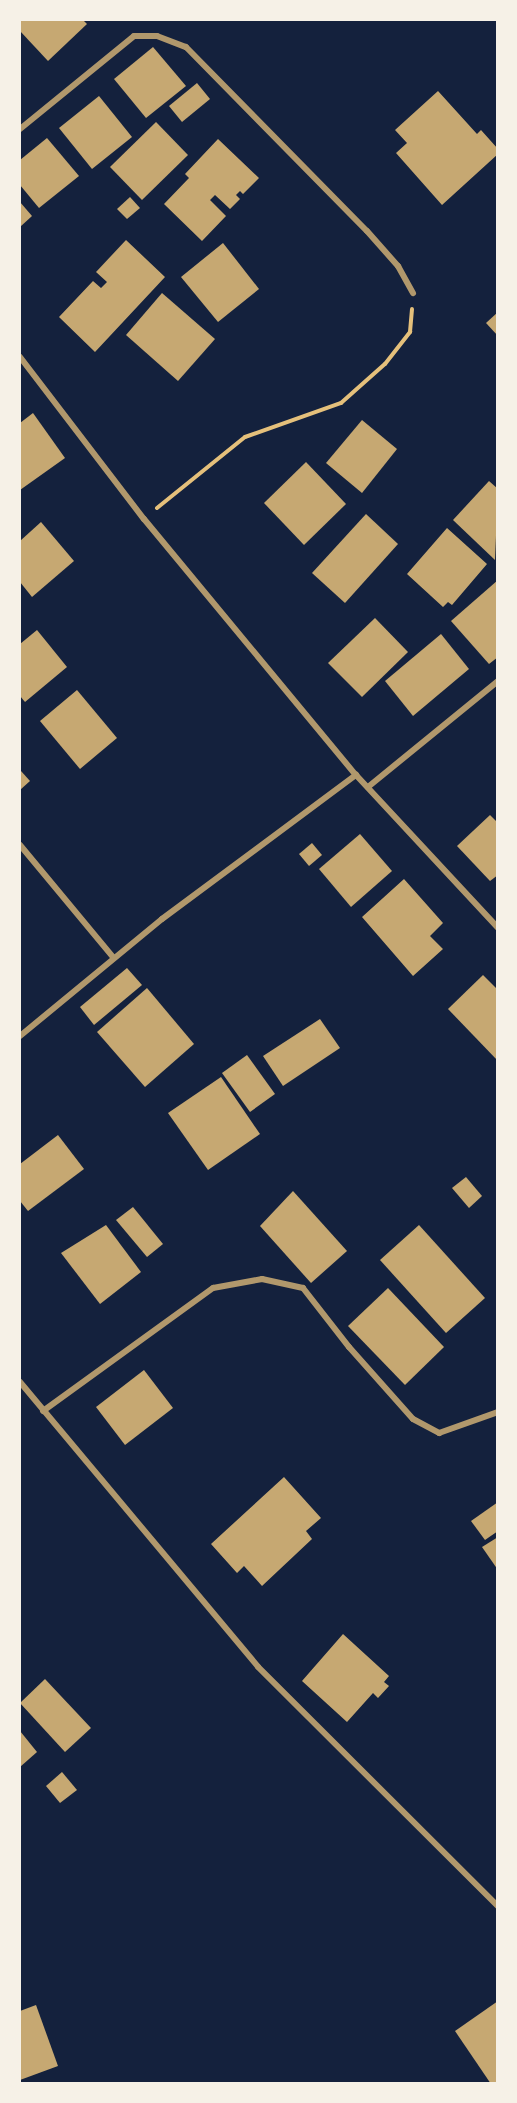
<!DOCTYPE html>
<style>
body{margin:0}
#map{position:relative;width:517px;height:2103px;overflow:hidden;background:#14213d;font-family:Mulish,sans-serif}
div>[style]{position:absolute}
.building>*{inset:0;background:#c6a872}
.path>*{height:4px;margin:-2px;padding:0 2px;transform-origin:2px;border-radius:2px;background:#e5c07b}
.minor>*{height:6px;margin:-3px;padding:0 3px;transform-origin:3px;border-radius:3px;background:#b1986c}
span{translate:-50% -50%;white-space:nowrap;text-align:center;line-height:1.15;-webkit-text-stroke:5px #f6f1e7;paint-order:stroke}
.frame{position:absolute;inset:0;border:21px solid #f6f1e7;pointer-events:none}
</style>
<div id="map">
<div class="building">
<div style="clip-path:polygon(20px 20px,83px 20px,87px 24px,48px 61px,20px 31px)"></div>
<div style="clip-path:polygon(153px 47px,186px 86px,146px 118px,114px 79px)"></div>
<div style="clip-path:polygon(197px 83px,210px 99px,182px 122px,169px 106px)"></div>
<div style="clip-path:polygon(438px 91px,477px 134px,481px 130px,498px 149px,498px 154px,442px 205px,396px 153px,407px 143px,395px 130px)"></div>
<div style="clip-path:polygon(99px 96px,132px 137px,92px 169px,59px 128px)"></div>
<div style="clip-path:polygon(156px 122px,188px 155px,142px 200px,110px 167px)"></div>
<div style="clip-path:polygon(47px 138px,79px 176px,39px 208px,20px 185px,20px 160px)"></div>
<div style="clip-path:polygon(218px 139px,259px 178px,243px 194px,240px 191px,236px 195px,240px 199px,230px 209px,215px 195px,210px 200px,226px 216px,202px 241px,164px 204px,189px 178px,185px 174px)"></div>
<div style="clip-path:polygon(130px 197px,140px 208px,127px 219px,117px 209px)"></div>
<div style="clip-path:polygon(20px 202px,32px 216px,20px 227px)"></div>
<div style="clip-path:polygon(126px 240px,165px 277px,95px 352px,59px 317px,93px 281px,101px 288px,107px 282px,96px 272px)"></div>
<div style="clip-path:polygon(223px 243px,259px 289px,218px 322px,181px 277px)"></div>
<div style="clip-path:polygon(162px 293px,215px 339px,178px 381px,126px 335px)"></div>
<div style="clip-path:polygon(498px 312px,498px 336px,486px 323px)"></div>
<div style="clip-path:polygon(33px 413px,65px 458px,20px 490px,20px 423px)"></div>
<div style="clip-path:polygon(362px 420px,397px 449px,362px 493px,326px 463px)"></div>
<div style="clip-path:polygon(306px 462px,346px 504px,304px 545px,264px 503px)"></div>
<div style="clip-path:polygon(489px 481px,498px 489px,495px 560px,453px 520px)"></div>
<div style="clip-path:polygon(366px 514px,398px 544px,345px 603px,312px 573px)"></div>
<div style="clip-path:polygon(41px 522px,74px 561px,32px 597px,20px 582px,20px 541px)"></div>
<div style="clip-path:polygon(447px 528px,487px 564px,452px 605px,448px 602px,443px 607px,407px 574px)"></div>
<div style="clip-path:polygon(498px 580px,498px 657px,489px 664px,451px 621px)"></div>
<div style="clip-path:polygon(375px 618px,408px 652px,362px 697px,328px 663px)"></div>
<div style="clip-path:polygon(37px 630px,67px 667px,25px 702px,20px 696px,20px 644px)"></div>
<div style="clip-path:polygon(441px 634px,469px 669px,413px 716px,385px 681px)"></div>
<div style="clip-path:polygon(77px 690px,117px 738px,80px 769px,40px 721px)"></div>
<div style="clip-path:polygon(21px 771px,30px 781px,20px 790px,20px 773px)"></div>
<div style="clip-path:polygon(490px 815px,498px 823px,498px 875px,490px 881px,457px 846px)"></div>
<div style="clip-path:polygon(360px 834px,392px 871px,351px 907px,319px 869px)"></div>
<div style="clip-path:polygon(312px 843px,322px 855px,309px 866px,299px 854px)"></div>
<div style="clip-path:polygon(404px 879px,443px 923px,430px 936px,443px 949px,413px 976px,362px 917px)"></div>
<div style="clip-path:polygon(127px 968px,142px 985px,94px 1025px,80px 1007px)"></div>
<div style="clip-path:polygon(483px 975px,498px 990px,498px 1061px,448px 1009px)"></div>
<div style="clip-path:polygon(147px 988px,194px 1044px,145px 1087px,97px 1032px)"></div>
<div style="clip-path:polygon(320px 1019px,340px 1048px,283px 1086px,263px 1056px)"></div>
<div style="clip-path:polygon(247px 1055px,275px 1094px,250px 1112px,222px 1073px)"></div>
<div style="clip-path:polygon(221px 1077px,260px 1134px,208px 1170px,168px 1113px)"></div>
<div style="clip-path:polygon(58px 1135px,84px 1169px,28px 1211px,20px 1201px,20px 1164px)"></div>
<div style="clip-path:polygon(466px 1177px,482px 1196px,469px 1208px,452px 1188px)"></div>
<div style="clip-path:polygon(293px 1191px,347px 1251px,311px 1283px,260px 1226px)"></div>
<div style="clip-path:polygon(133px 1207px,163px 1244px,147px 1257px,116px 1220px)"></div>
<div style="clip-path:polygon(106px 1225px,141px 1272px,100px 1304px,61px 1253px)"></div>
<div style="clip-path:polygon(419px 1225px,485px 1298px,446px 1333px,380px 1260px)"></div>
<div style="clip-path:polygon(388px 1288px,444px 1347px,405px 1385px,348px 1326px)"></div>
<div style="clip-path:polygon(144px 1370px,173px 1408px,125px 1445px,96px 1407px)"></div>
<div style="clip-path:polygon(284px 1477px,321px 1518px,306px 1531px,312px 1539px,262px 1586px,244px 1566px,237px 1573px,211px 1544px)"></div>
<div style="clip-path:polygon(498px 1502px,498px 1531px,485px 1540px,471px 1521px)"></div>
<div style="clip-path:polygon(498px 1537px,498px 1570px,482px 1547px)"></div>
<div style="clip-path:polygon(343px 1634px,389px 1676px,384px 1682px,389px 1686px,378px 1698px,373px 1693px,347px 1722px,302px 1681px)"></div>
<div style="clip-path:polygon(45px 1679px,91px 1728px,65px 1752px,20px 1703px)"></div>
<div style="clip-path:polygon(20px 1731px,37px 1752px,20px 1767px)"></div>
<div style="clip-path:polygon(62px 1772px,77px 1790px,60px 1803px,46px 1786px)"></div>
<div style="clip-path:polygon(498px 2001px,498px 2084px,491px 2084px,455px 2031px)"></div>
<div style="clip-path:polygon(36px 2005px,58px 2066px,20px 2080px,20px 2011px)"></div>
</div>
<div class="path">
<div style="left:157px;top:508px;width:113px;rotate:-38.9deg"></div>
<div style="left:245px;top:437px;width:102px;rotate:-19.5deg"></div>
<div style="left:341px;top:403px;width:59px;rotate:-41.6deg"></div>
<div style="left:385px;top:364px;width:41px;rotate:-52deg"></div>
<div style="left:410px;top:332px;width:23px;rotate:-85deg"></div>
</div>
<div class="minor">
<div style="left:20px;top:129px;width:147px;rotate:-39.2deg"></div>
<div style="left:134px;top:36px;width:23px"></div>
<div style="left:157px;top:36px;width:31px;rotate:21deg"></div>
<div style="left:186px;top:47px;width:258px;rotate:45.5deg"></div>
<div style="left:367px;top:231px;width:47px;rotate:48.5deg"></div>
<div style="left:398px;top:266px;width:31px;rotate:61deg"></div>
<div style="left:20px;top:357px;width:204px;rotate:52.6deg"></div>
<div style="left:144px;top:519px;width:332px;rotate:50.4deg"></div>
<div style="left:356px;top:775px;width:209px;rotate:47.1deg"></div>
<div style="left:368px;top:787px;width:168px;rotate:-39.2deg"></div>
<div style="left:20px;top:845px;width:146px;rotate:50.3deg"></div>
<div style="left:20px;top:1036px;width:184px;rotate:-39.5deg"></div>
<div style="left:162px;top:919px;width:242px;rotate:-36.6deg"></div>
<div style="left:20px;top:1382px;width:371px;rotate:50.1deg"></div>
<div style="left:258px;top:1667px;width:339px;rotate:44.9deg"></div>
<div style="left:43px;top:1411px;width:210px;rotate:-35.9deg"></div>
<div style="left:213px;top:1288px;width:50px;rotate:-10.4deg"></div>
<div style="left:262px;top:1279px;width:42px;rotate:12.4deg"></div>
<div style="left:303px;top:1288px;width:75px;rotate:52.1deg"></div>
<div style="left:349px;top:1347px;width:96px;rotate:48.4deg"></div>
<div style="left:413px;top:1419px;width:30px;rotate:28deg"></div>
<div style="left:439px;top:1433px;width:63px;rotate:-19.6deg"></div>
</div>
<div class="frame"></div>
</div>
